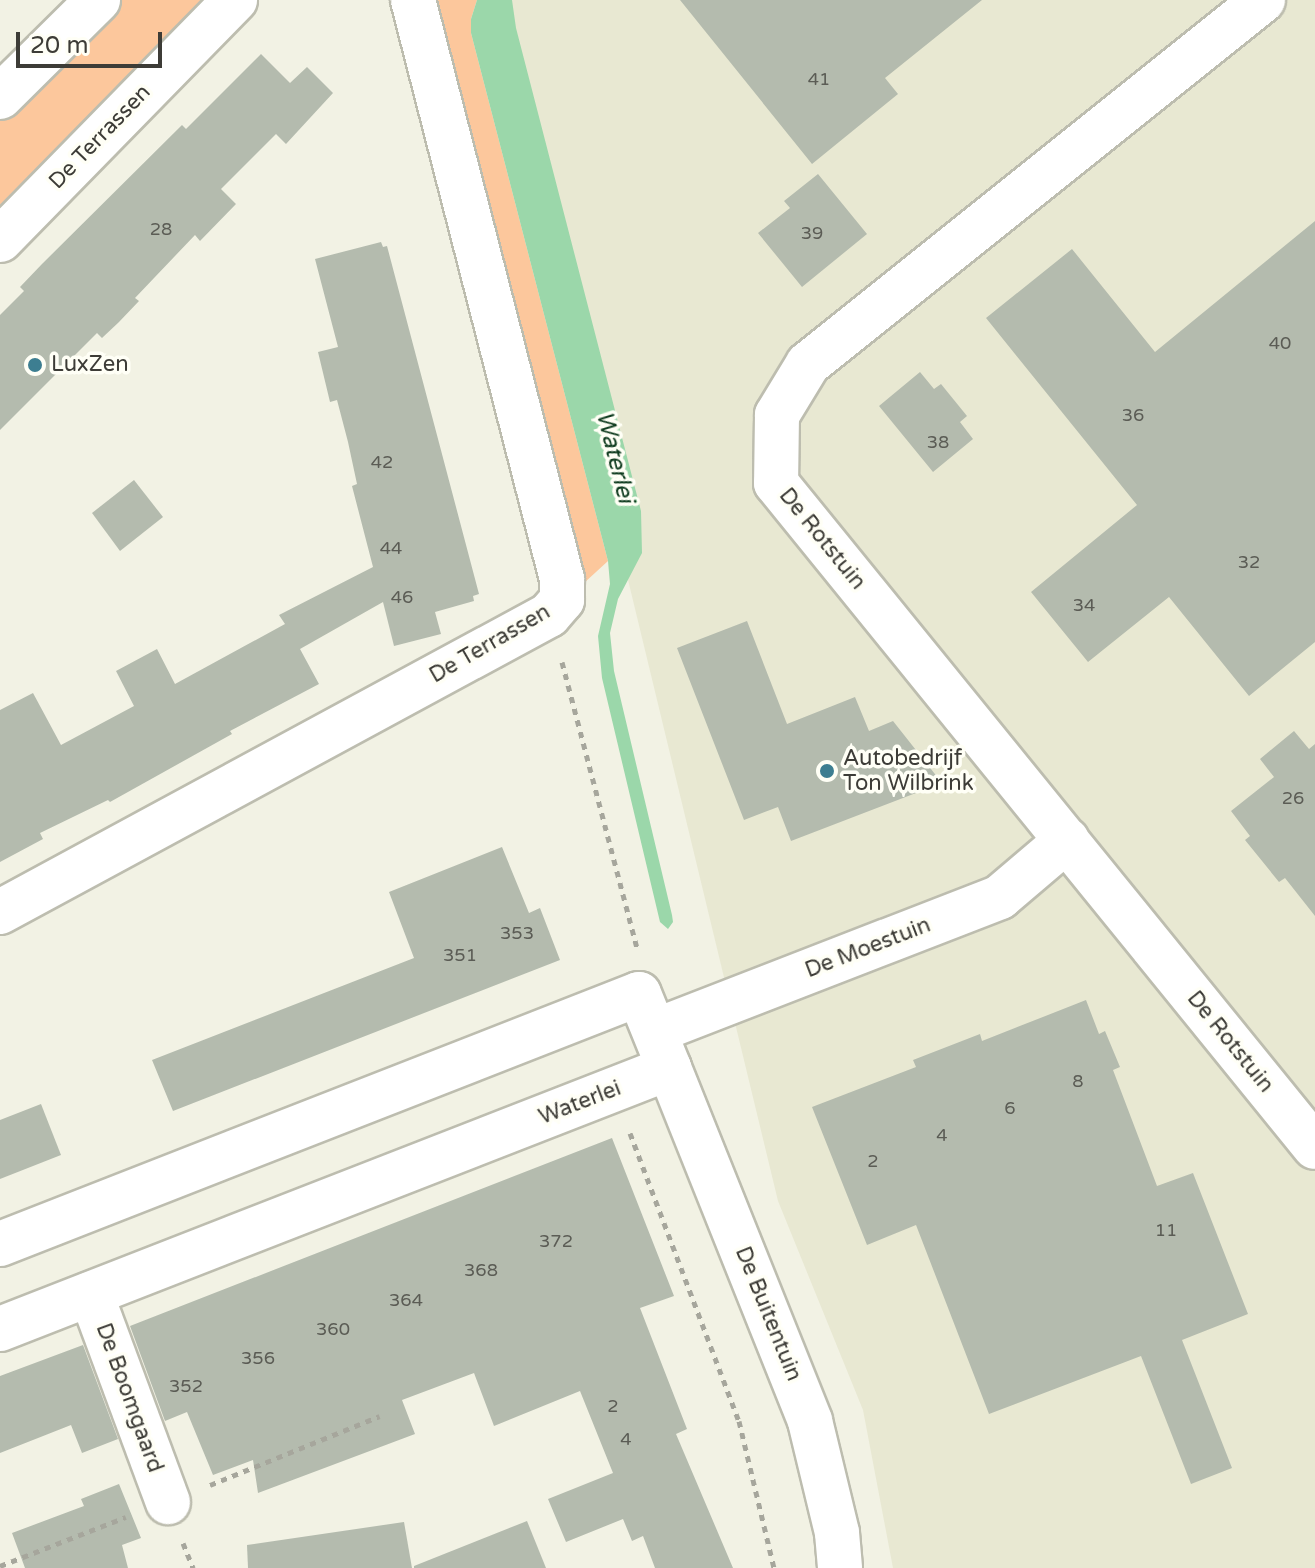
<!DOCTYPE html>
<style>
body{margin:0}
#map{position:relative;width:1315px;height:1568px;overflow:hidden;background:#f2f2e4;font-family:"Varela Round",sans-serif}
div>[style]{position:absolute}
.built>*{inset:0;background:#e8e8d2}
.green>*{inset:0;background:#fcc79c}
.water>*{inset:0;background:#9bd7aa}
.building>*{inset:0;background:#b4bbae}
.path>*{height:5px;margin-top:-2.5px;transform-origin:0;background:repeating-linear-gradient(90deg,#a6a69c 0 6px,transparent 0 12px)}
.roads{filter:drop-shadow(2px 0 #bdbdaf) drop-shadow(-2px 0 #bdbdaf) drop-shadow(0 2px #bdbdaf) drop-shadow(0 -2px #bdbdaf)}
.street>*{height:44px;margin:-22px;padding:0 22px;transform-origin:22px;border-radius:22px;background:#fff}
.dots>*{width:22px;height:22px;translate:-50% -50%;box-sizing:border-box;border:4px solid #fffff6;border-radius:50%}
span{translate:-50% -50%;white-space:nowrap;text-align:center;line-height:1.15;-webkit-text-stroke:7px #fffff6;paint-order:stroke}
.number-label{font-size:18px;color:#5b5c55}
.number-label span{-webkit-text-stroke-width:0}
.street-label{font-size:22px;color:#3d3c37}
.poi-label{font-size:22px;color:#3d3c37}
.left{translate:0 -50%;text-align:left}
.water-label{font-size:24px;color:#0e3b1e;font-style:italic}
.scale{position:absolute;left:16px;top:32px;width:146px;height:36px;box-sizing:border-box;border:4px solid #3d3c37;border-top:0;padding-left:10px;font-size:24px;line-height:28px;white-space:nowrap;color:#3d3c37;-webkit-text-stroke:6px #fffff6;paint-order:stroke}
</style>
<div id="map">
<div class="built">
<div style="clip-path:polygon(488px 0,1315px 0,1315px 1568px,893px 1568px,863px 1410px,778px 1201px)"></div>
</div>
<div class="green">
<div style="clip-path:polygon(119px 0,217px 0,0 220px,0 118px)"></div>
<div style="clip-path:polygon(427px 0,477px 0,471px 19px,471px 33px,608px 561px,572px 594px)"></div>
</div>
<div class="water">
<div style="clip-path:polygon(477px 0,512px 0,516px 28px,641px 511px,642px 553px,618px 599px,610px 633px,614px 671px,672px 915px,673px 922px,668px 929px,660px 922px,602px 678px,598px 636px,610px 584px,608px 561px,471px 33px,471px 19px)"></div>
</div>
<div class="building">
<div style="clip-path:polygon(680px 0,982px 0,885px 78px,898px 94px,812px 164px)"></div>
<div style="clip-path:polygon(261px 54px,290px 83px,307px 67px,333px 93px,286px 144px,276px 134px,221px 189px,236px 204px,200px 241px,195px 235px,135px 298px,139px 301px,119px 322px,102px 338px,97px 333px,0 430px,0 315px,24px 291px,20px 287px,42px 264px,182px 125px,186px 129px)"></div>
<div style="clip-path:polygon(818px 174px,867px 234px,802px 287px,758px 233px,790px 208px,784px 201px)"></div>
<div style="clip-path:polygon(1315px 221px,1315px 642px,1249px 696px,1169px 597px,1088px 662px,1031px 592px,1137px 505px,986px 318px,1072px 249px,1155px 352px)"></div>
<div style="clip-path:polygon(381px 242px,383px 247px,387px 246px,479px 594px,473px 596px,474px 601px,435px 612px,441px 634px,394px 646px,383px 602px,300px 649px,319px 684px,230px 731px,232px 734px,110px 802px,108px 800px,40px 833px,43px 839px,0 862px,0 710px,33px 693px,61px 745px,134px 706px,116px 671px,157px 649px,175px 684px,285px 624px,279px 615px,373px 567px,352px 486px,357px 484px,348px 442px,337px 400px,330px 402px,318px 352px,338px 347px,315px 259px)"></div>
<div style="clip-path:polygon(920px 372px,934px 389px,941px 384px,967px 416px,960px 422px,973px 439px,933px 472px,879px 406px)"></div>
<div style="clip-path:polygon(134px 480px,163px 517px,120px 551px,92px 513px)"></div>
<div style="clip-path:polygon(747px 621px,787px 724px,855px 697px,869px 731px,893px 721px,942px 783px,791px 841px,778px 807px,744px 820px,677px 648px)"></div>
<div style="clip-path:polygon(1294px 731px,1309px 749px,1315px 744px,1315px 916px,1285px 878px,1279px 882px,1245px 840px,1250px 836px,1231px 811px,1274px 777px,1260px 759px)"></div>
<div style="clip-path:polygon(502px 847px,529px 913px,540px 908px,560px 960px,173px 1111px,152px 1060px,414px 958px,389px 892px)"></div>
<div style="clip-path:polygon(1086px 1000px,1099px 1034px,1105px 1031px,1120px 1067px,1113px 1070px,1157px 1186px,1193px 1173px,1248px 1314px,1182px 1340px,1232px 1468px,1191px 1484px,1141px 1356px,989px 1414px,916px 1225px,867px 1245px,812px 1107px,916px 1067px,913px 1060px,980px 1034px,982px 1041px)"></div>
<div style="clip-path:polygon(41px 1104px,61px 1155px,0 1179px,0 1120px)"></div>
<div style="clip-path:polygon(612px 1138px,674px 1296px,640px 1308px,687px 1429px,676px 1434px,733px 1568px,655px 1568px,643px 1536px,632px 1541px,623px 1519px,566px 1542px,548px 1499px,613px 1473px,580px 1391px,494px 1426px,474px 1373px,402px 1400px,415px 1434px,258px 1493px,253px 1460px,213px 1475px,187px 1412px,165px 1421px,130px 1326px)"></div>
<div style="clip-path:polygon(83px 1345px,118px 1439px,82px 1453px,71px 1425px,0 1453px,0 1376px)"></div>
<div style="clip-path:polygon(119px 1484px,141px 1538px,122px 1545px,128px 1568px,25px 1568px,12px 1533px,84px 1506px,81px 1499px)"></div>
<div style="clip-path:polygon(527px 1521px,546px 1568px,414px 1568px,414px 1566px)"></div>
<div style="clip-path:polygon(404px 1522px,412px 1568px,248px 1568px,247px 1545px)"></div>
</div>
<div class="path">
<div style="left:562px;top:662px;width:295px;rotate:75.3deg"></div>
<div style="left:630px;top:1133px;width:308px;rotate:69.3deg"></div>
<div style="left:739px;top:1421px;width:151px;rotate:76.6deg"></div>
<div style="left:210px;top:1485px;width:183px;rotate:-22.1deg"></div>
<div style="left:183px;top:1543px;width:27px;rotate:68deg"></div>
<div style="left:0;top:1566px;width:135px;rotate:-21.3deg"></div>
</div>
<div class="roads">
<div class="street">
<div style="left:1263px;top:0;width:583px;rotate:141.34deg"></div>
<div style="left:808px;top:364px;width:60px;rotate:121.3deg"></div>
<div style="left:777px;top:415px;width:68px;rotate:90.8deg"></div>
<div style="left:776px;top:483px;width:855px;rotate:50.93deg"></div>
<div style="left:0;top:97px;width:138px;rotate:-44.7deg"></div>
<div style="left:0;top:240px;width:336px;rotate:-45.6deg"></div>
<div style="left:0;top:912px;width:624px;rotate:-28.41deg"></div>
<div style="left:549px;top:615px;width:20px;rotate:-49deg"></div>
<div style="left:562px;top:600px;width:21px;rotate:-90deg"></div>
<div style="left:562px;top:579px;width:598px;rotate:-104.43deg"></div>
<div style="left:655px;top:1031px;width:370px;rotate:-21.2deg"></div>
<div style="left:1000px;top:897px;width:88px;rotate:-40.4deg"></div>
<div style="left:669px;top:1068px;width:380px;rotate:68.2deg"></div>
<div style="left:810px;top:1421px;width:115px;rotate:76.4deg"></div>
<div style="left:837px;top:1533px;width:35px;rotate:85deg"></div>
<div style="left:0;top:1244px;width:686px;rotate:-21.37deg"></div>
<div style="left:639px;top:994px;width:80px;rotate:67.9deg"></div>
<div style="left:669px;top:1068px;width:718px;rotate:158.69deg"></div>
<div style="left:91px;top:1294px;width:222px;rotate:69.7deg"></div>
</div>
</div>
<div class="dots">
<div style="left:35px;top:365px;background:#3d7e91"></div>
<div style="left:827px;top:771px;background:#3d7e91"></div>
</div>
<div class="number-label">
<span style="left:819px;top:79px">41</span>
<span style="left:161px;top:229px">28</span>
<span style="left:812px;top:233px">39</span>
<span style="left:1280px;top:343px">40</span>
<span style="left:1133px;top:415px">36</span>
<span style="left:938px;top:442px">38</span>
<span style="left:382px;top:462px">42</span>
<span style="left:391px;top:548px">44</span>
<span style="left:1249px;top:562px">32</span>
<span style="left:402px;top:597px">46</span>
<span style="left:1084px;top:605px">34</span>
<span style="left:1293px;top:798px">26</span>
<span style="left:517px;top:933px">353</span>
<span style="left:460px;top:955px">351</span>
<span style="left:1078px;top:1081px">8</span>
<span style="left:1010px;top:1108px">6</span>
<span style="left:942px;top:1135px">4</span>
<span style="left:873px;top:1161px">2</span>
<span style="left:1166px;top:1230px">11</span>
<span style="left:556px;top:1241px">372</span>
<span style="left:481px;top:1270px">368</span>
<span style="left:406px;top:1300px">364</span>
<span style="left:333px;top:1329px">360</span>
<span style="left:258px;top:1358px">356</span>
<span style="left:186px;top:1386px">352</span>
<span style="left:613px;top:1406px">2</span>
<span style="left:626px;top:1439px">4</span>
</div>
<div class="street-label">
<span style="left:100px;top:137px;rotate:-46deg">De Terrassen</span>
<span style="left:822px;top:539px;rotate:51deg">De Rotstuin</span>
<span style="left:490px;top:644px;rotate:-30deg">De Terrassen</span>
<span style="left:868px;top:948px;rotate:-21deg">De Moestuin</span>
<span style="left:1230px;top:1042px;rotate:51deg">De Rotstuin</span>
<span style="left:580px;top:1103px;rotate:-21deg">Waterlei</span>
<span style="left:768px;top:1314px;rotate:68deg">De Buitentuin</span>
<span style="left:129px;top:1398px;rotate:70deg">De Boomgaard</span>
</div>
<div class="poi-label">
<span class="left" style="left:51px;top:365px">LuxZen</span>
<span class="left" style="left:843px;top:771px">Autobedrijf<br>Ton Wilbrink</span>
</div>
<div class="water-label">
<span style="left:615px;top:457px;rotate:76deg">Waterlei</span>
</div>
<div class="scale">20 m</div>
</div>
